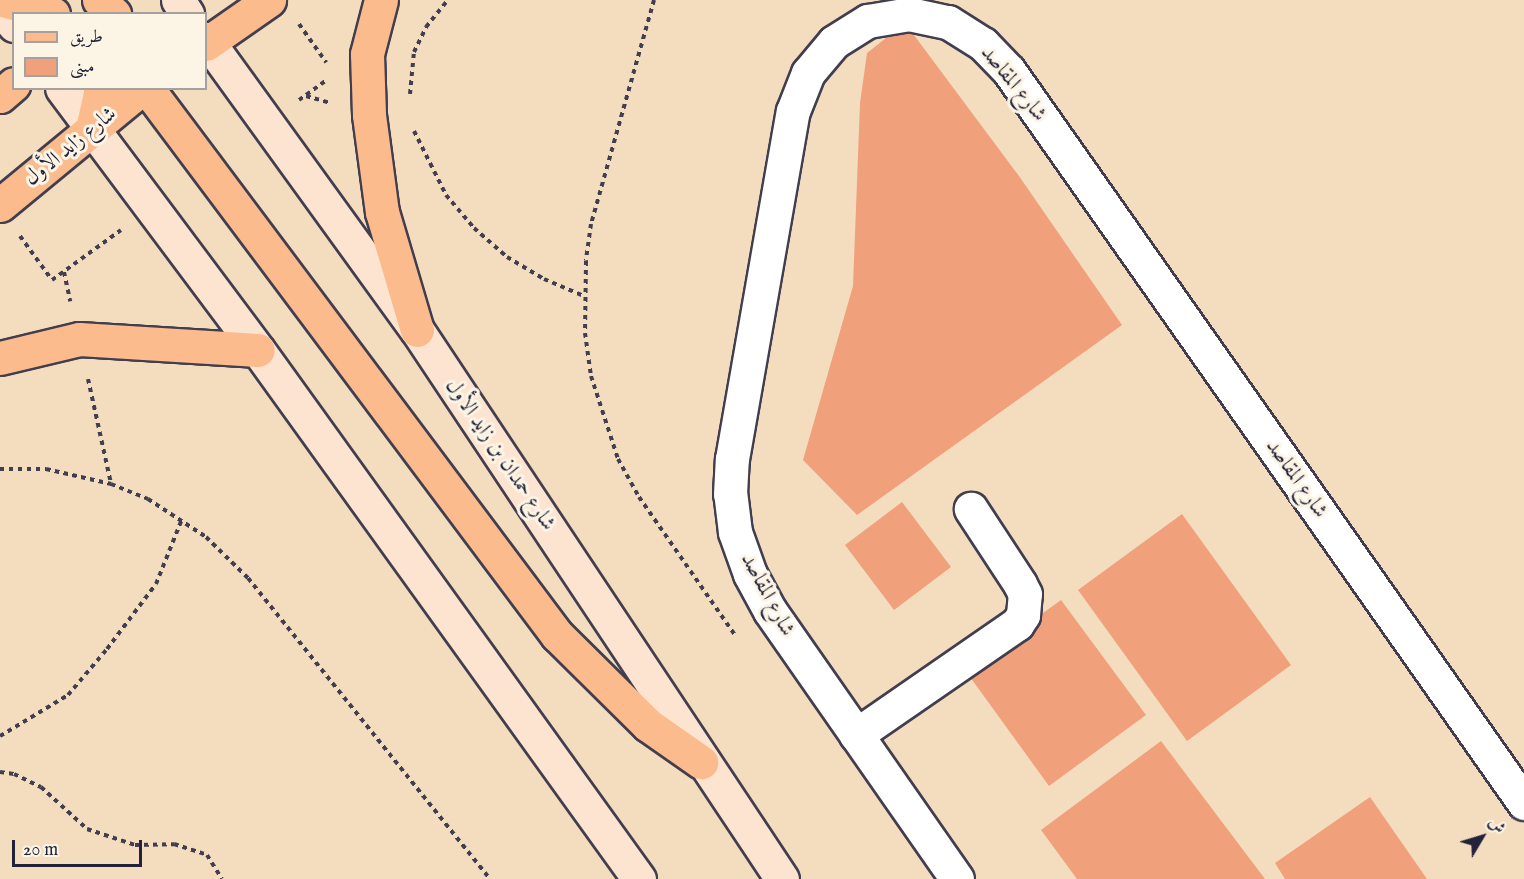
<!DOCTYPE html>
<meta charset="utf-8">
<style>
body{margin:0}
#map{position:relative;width:1524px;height:879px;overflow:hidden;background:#f4ddbf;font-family:"IM FELL English",Amiri,serif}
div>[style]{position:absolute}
.building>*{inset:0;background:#f1a07c}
.path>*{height:4px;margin-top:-2px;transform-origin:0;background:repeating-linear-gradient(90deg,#423e4f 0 4.5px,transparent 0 9px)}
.roads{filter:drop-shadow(2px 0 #423e4f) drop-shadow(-2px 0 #423e4f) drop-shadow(0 2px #423e4f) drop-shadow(0 -2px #423e4f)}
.minor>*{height:33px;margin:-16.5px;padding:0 16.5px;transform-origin:16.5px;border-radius:16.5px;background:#fff}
.secondary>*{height:33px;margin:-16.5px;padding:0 16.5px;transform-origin:16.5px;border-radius:16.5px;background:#fde4d1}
.primary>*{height:33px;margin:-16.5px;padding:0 16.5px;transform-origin:16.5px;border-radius:16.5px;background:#fbbb8c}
span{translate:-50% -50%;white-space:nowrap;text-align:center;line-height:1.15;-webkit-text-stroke:6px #fcf5e5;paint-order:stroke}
.street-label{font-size:21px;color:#22223b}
.legend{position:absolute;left:12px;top:12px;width:195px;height:78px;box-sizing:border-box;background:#fcf5e5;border:2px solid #a5a1a1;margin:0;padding:8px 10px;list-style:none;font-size:18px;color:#22223b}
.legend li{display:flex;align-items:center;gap:12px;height:30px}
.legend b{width:30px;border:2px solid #a5a1a1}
.north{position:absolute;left:1452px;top:807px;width:60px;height:60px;-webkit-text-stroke:4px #fcf5e5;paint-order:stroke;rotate:52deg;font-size:16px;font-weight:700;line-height:24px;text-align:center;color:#22223b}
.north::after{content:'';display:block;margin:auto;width:21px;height:27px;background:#22223b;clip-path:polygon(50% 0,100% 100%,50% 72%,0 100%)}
.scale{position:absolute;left:12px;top:840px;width:130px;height:27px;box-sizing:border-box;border:3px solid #22223b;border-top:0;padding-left:8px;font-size:18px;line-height:21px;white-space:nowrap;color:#22223b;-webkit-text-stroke:4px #fcf5e5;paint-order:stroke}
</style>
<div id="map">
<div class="building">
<div style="clip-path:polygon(905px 23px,1019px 176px,1122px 325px,857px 515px,803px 460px,853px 286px,860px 103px,867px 53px)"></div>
<div style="clip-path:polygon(902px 502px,951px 567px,894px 610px,845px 545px)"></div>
<div style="clip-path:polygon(1182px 514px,1291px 665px,1187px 741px,1078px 590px)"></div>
<div style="clip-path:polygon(1061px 600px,1146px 715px,1049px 786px,965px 670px)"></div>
<div style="clip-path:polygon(1161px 741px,1265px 879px,1077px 879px,1041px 830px)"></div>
<div style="clip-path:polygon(1370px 797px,1427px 879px,1285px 879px,1275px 863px)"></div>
</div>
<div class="path">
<div style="left:654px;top:0;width:233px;rotate:105.7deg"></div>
<div style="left:591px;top:224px;width:37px;rotate:98deg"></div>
<div style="left:586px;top:261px;width:72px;rotate:90.8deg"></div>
<div style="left:585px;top:333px;width:43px;rotate:82.1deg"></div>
<div style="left:591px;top:376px;width:87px;rotate:72deg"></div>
<div style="left:618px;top:459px;width:43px;rotate:61.1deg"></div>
<div style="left:639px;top:497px;width:168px;rotate:55.2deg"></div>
<div style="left:299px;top:24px;width:47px;rotate:54.6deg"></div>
<div style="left:410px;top:94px;width:42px;rotate:-84.6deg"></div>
<div style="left:414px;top:52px;width:28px;rotate:-64deg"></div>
<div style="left:426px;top:27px;width:35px;rotate:-51deg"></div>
<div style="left:306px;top:96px;width:25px;rotate:16deg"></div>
<div style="left:299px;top:100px;width:34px;rotate:-36deg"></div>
<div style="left:414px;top:131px;width:72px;rotate:63.4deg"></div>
<div style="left:446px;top:195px;width:43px;rotate:49.7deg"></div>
<div style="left:474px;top:228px;width:44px;rotate:41.3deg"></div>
<div style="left:507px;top:257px;width:43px;rotate:30.7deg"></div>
<div style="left:544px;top:279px;width:43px;rotate:23deg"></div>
<div style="left:20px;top:236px;width:54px;rotate:54deg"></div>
<div style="left:52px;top:280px;width:85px;rotate:-35.9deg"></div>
<div style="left:64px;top:272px;width:30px;rotate:78deg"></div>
<div style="left:88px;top:379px;width:107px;rotate:77.6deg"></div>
<div style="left:0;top:469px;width:46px"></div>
<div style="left:46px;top:469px;width:67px;rotate:13deg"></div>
<div style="left:111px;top:484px;width:40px;rotate:22deg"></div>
<div style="left:148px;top:499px;width:69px;rotate:33.2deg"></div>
<div style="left:206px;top:537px;width:59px;rotate:44.3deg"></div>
<div style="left:248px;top:578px;width:386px;rotate:51.2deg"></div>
<div style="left:0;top:736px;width:79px;rotate:-31.1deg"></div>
<div style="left:68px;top:695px;width:60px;rotate:-49.7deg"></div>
<div style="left:107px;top:649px;width:81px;rotate:-53deg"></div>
<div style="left:156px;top:584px;width:70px;rotate:-68.2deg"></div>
<div style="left:0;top:772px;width:14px;rotate:8deg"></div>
<div style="left:14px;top:774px;width:30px;rotate:26deg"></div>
<div style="left:41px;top:787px;width:62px;rotate:42.4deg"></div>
<div style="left:87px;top:829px;width:51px;rotate:18.4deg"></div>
<div style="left:135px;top:845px;width:39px;rotate:-1deg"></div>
<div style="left:174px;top:844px;width:35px;rotate:18deg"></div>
<div style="left:207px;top:855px;width:28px;rotate:58deg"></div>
</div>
<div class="roads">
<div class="minor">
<div style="left:856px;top:735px;width:196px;rotate:-34.6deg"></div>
<div style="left:1017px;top:624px;width:11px;rotate:-56deg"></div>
<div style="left:1023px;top:615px;width:21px;rotate:-85deg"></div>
<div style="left:1025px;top:594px;width:11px;rotate:-117deg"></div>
<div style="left:1020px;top:584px;width:90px;rotate:-123.2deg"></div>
<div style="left:957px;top:879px;width:327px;rotate:-124.9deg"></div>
<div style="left:770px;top:611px;width:42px;rotate:-118.4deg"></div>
<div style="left:750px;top:574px;width:45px;rotate:-109.7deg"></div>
<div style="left:735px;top:532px;width:38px;rotate:-97deg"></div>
<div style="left:730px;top:494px;width:35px;rotate:-87deg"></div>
<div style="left:732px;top:459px;width:353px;rotate:-80.1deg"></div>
<div style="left:793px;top:111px;width:41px;rotate:-68.5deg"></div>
<div style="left:808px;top:73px;width:40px;rotate:-50deg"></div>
<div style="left:834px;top:42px;width:40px;rotate:-32deg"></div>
<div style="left:868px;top:21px;width:42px;rotate:-9.7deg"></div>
<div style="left:909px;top:14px;width:40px;rotate:12deg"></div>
<div style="left:948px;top:22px;width:41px;rotate:32.2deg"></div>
<div style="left:983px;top:44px;width:37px;rotate:46deg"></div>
<div style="left:1009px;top:71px;width:895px;rotate:54.87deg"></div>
</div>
<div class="secondary">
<div style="left:178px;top:0;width:17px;rotate:57deg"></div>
<div style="left:0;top:7px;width:23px;rotate:52deg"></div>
<div style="left:206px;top:39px;width:359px;rotate:54.1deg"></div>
<div style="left:417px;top:330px;width:659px;rotate:56.38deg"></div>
<div style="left:62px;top:88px;width:327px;rotate:53.2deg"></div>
<div style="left:258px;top:350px;width:652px;rotate:54.24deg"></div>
</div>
<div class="primary">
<div style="left:3px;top:0;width:52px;rotate:15.6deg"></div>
<div style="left:99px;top:0;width:21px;rotate:43deg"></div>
<div style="left:381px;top:0;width:56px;rotate:104.5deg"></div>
<div style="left:367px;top:54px;width:61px;rotate:88.1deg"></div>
<div style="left:369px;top:115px;width:98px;rotate:82.4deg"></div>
<div style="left:382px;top:212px;width:123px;rotate:73.5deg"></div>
<div style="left:206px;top:44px;width:77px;rotate:-34.9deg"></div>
<div style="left:147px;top:88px;width:684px;rotate:53.15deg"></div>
<div style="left:557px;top:635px;width:128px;rotate:44.7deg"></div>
<div style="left:648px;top:725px;width:65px;rotate:34.9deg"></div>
<div style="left:0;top:96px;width:18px;rotate:-41deg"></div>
<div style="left:92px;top:130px;width:43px;rotate:-77.9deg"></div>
<div style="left:0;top:205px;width:184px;rotate:-39.5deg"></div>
<div style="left:0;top:358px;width:81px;rotate:-13.5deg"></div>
<div style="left:79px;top:339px;width:179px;rotate:3.5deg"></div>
</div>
</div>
<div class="street-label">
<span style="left:1013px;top:84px;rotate:51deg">شارع المقاصد</span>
<span style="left:71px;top:147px;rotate:-39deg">شارع زايد الأول</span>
<span style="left:500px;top:455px;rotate:56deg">شارع حمدان بن زايد الأول</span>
<span style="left:1296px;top:479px;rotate:55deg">شارع المقاصد</span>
<span style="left:767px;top:595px;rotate:62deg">شارع المقاصد</span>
</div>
<ul class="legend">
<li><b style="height:8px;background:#fbbb8c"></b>طريق</li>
<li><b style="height:16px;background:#f1a07c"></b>مبنى</li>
</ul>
<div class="north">ش</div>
<div class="scale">20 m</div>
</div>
